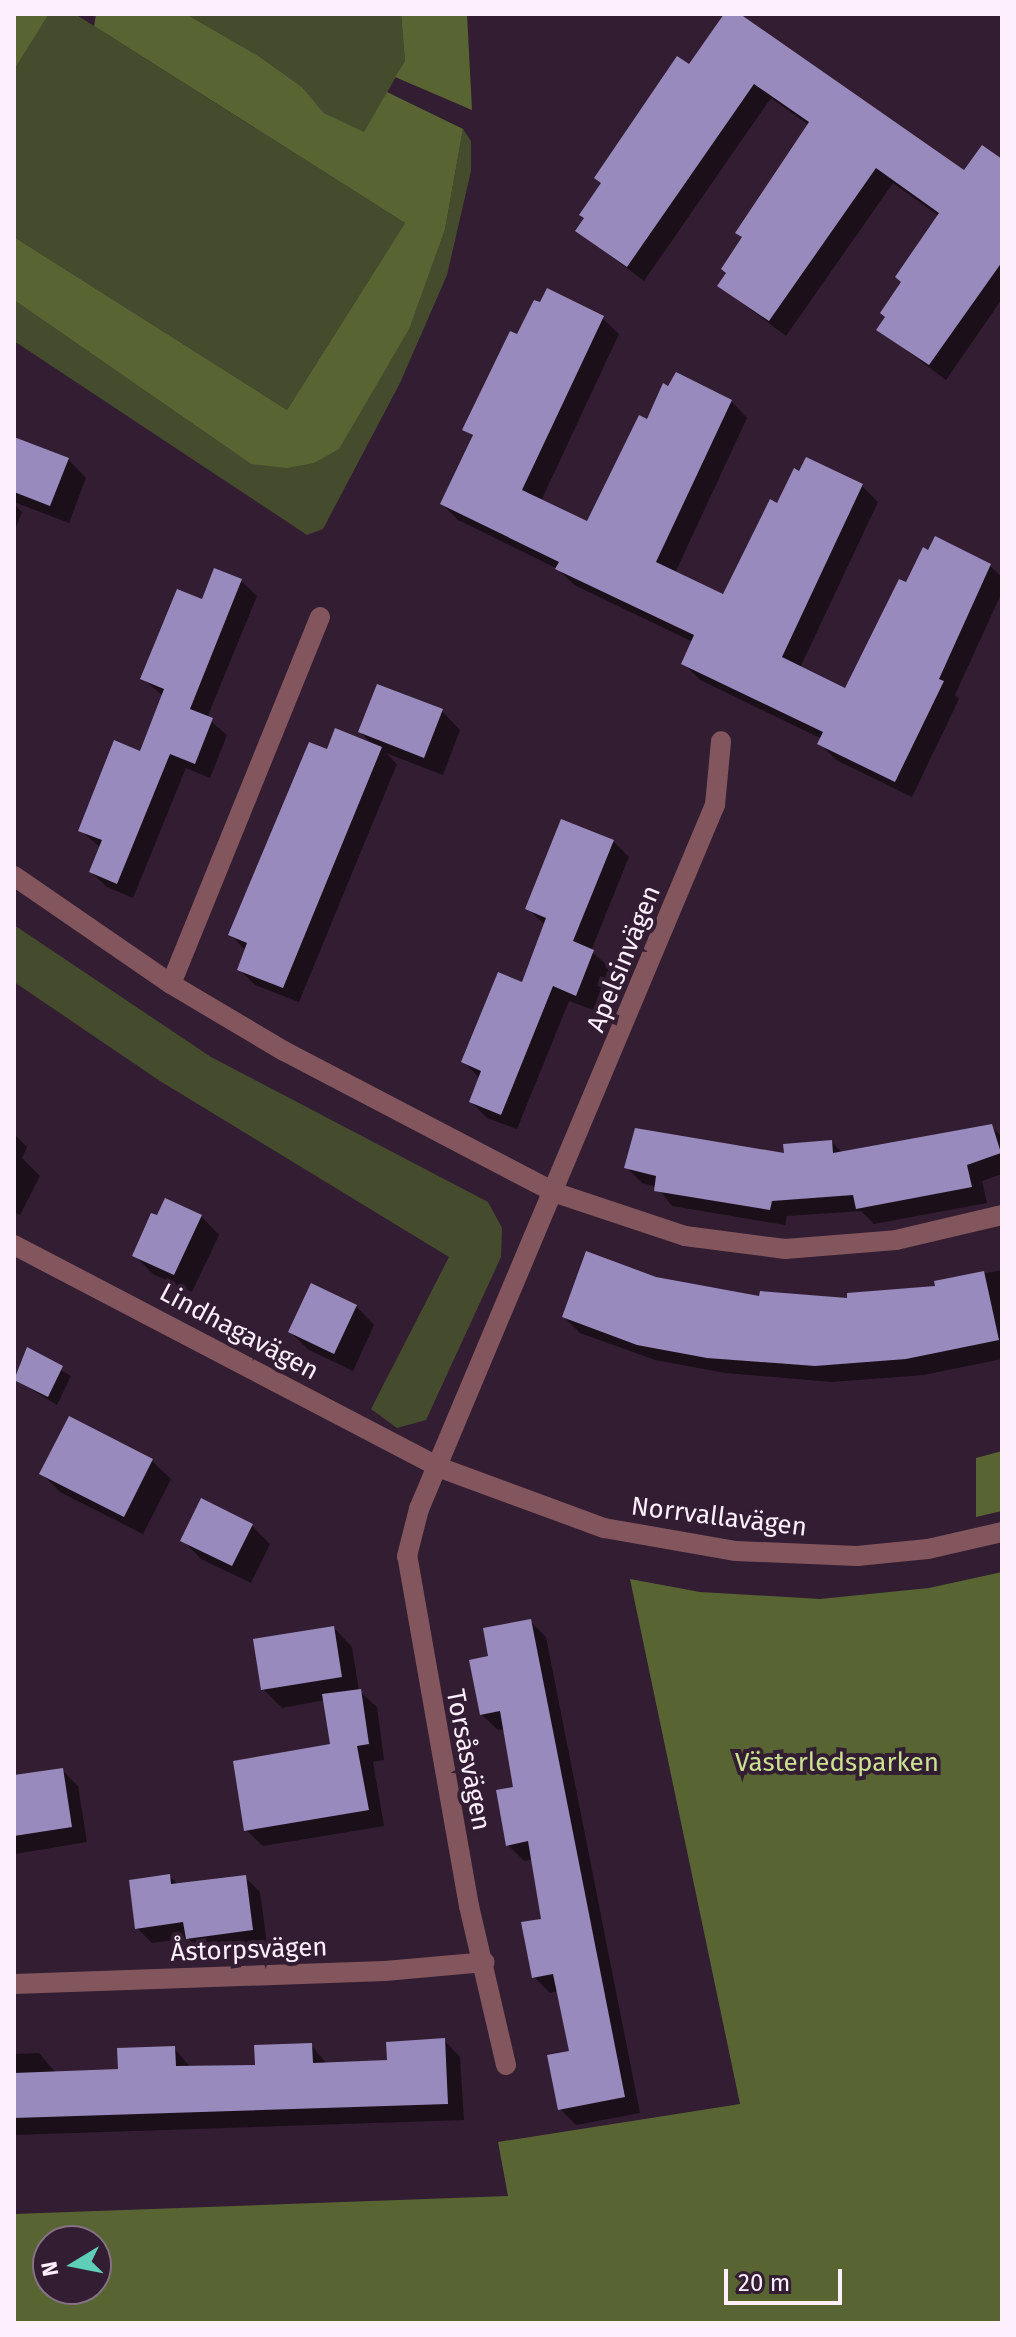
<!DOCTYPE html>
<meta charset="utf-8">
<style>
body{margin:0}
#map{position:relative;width:1016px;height:2337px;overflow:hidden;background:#331d32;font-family:"Fira Sans",sans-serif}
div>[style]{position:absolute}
.green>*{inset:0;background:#444c2d}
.forest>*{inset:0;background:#586533}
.shadow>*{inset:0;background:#0007}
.building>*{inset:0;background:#988abc}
.minor>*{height:20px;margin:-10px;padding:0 10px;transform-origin:10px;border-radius:10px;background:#83565d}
.tertiary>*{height:20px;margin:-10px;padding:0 10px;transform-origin:10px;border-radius:10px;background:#83565d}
span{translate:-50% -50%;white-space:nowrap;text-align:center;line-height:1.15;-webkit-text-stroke:8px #331d32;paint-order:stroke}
.street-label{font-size:26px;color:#feeffd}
.park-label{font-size:26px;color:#cbe192}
.frame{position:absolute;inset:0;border:16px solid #feeffd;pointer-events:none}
.north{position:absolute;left:32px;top:2225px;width:80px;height:80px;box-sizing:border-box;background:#331d32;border:2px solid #847183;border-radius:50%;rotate:260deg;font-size:22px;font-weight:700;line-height:32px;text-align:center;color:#feeffd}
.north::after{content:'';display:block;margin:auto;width:28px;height:36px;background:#5eceb8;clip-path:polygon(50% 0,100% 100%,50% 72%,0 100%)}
.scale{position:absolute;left:724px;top:2269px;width:118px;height:36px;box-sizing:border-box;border:4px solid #feeffd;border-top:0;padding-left:10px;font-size:24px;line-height:28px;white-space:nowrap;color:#feeffd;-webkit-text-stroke:6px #331d32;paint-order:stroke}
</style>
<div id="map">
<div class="green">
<div style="clip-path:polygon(49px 14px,75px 14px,405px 223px,287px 410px,14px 237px,14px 70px)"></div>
<div style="clip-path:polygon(186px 14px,401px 14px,405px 61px,364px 133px,324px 113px,302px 87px,257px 55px)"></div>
<div style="clip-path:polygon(463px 129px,471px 141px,471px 171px,447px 275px,400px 383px,323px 529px,307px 535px,14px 341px,14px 300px,251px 464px,445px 229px)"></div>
<div style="clip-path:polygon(14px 925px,211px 1057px,488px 1202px,502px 1228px,501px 1257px,426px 1420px,397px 1428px,371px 1409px,449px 1257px,160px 1081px,14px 982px)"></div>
</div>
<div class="forest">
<div style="clip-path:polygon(14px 14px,49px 14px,14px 70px)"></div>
<div style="clip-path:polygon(96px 14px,186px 14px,257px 55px,302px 87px,324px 113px,364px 132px,387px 92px,463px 129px,445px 229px,409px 329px,339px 449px,314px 463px,287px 468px,251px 464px,14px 300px,14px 237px,287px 410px,405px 223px,94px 26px)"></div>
<div style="clip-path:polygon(401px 14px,467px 14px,472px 110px,395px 77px,405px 61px)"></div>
<div style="clip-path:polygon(1002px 1451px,1002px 1511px,976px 1517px,976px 1458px)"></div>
<div style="clip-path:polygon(evenodd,1002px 1572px,1002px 2323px,14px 2323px,14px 2214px,508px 2196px,498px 2142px,740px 2104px,630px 1579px,700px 1592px,820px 1599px,929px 1588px,1002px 1572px,96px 2241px,96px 2289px,48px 2289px,48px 2241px,96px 2241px)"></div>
</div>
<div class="shadow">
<div style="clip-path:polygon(726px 14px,737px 14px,965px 173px,1002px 161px,1002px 299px,946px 380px,879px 330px,939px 216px,893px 183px,786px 336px,719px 286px,809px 125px,771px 98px,644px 281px,578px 231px)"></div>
<div style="clip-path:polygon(602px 318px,619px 334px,541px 501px,588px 523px,648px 421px,731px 401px,747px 418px,675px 573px,724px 597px,778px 505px,862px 486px,878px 502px,800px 668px,846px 691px,936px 539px,990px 566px,1002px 577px,1002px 592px,955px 695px,959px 699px,912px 797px,836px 760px,820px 744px,822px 739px,700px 680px,683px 663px,693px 642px,574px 585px,558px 569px,458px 520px,442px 504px,474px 438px,465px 429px,518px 337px)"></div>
<div style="clip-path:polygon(14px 439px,68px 459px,86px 478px,69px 523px,14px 502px)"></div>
<div style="clip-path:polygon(14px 504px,22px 512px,14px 532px)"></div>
<div style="clip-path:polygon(241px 581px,257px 596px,207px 718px,227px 735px,210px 778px,186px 768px,133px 898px,107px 887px,91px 872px,101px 848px,80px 830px,141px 753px,163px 696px,143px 679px,204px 602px)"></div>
<div style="clip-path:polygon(442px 711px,460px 730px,443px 775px,386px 753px,397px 764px,299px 1002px,255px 985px,239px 969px,246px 951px,231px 935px,328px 752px,374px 746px,360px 732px)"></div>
<div style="clip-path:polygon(613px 841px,629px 857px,591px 951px,609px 967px,593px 1010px,569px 1001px,517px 1129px,487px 1118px,471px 1102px,480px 1079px,464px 1062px,523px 984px,546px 926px,527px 908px)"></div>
<div style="clip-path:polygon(991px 1126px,1002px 1137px,1002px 1174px,982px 1181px,987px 1203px,874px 1224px,861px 1211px,787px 1216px,785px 1225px,672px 1206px,657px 1187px,642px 1183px,626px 1167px,786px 1155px,832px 1142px,843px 1154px)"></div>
<div style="clip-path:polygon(14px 1134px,27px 1147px,22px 1158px,40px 1176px,20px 1215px,14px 1212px)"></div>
<div style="clip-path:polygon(201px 1216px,219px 1235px,192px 1292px,153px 1274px,134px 1255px,158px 1218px)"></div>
<div style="clip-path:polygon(1002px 1270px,1002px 1359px,924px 1375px,832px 1382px,725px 1373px,655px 1360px,580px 1333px,564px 1317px,656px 1279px,761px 1298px,849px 1301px,937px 1288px,936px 1283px)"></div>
<div style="clip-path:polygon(356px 1306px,374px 1325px,353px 1371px,309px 1350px,290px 1332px)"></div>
<div style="clip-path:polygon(28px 1350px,71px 1376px,57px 1405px,14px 1379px)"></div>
<div style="clip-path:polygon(152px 1461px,171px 1479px,143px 1534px,60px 1492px,42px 1474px)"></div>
<div style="clip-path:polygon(251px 1525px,270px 1544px,251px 1583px,201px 1559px,183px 1540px)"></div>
<div style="clip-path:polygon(530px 1621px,546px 1637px,640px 2113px,576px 2125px,560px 2109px,571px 2052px,558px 1991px,550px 1993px,534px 1977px,544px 1920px,533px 1859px,524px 1861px,508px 1845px,516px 1788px,505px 1729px,498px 1730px,481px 1714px,491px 1658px)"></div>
<div style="clip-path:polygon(334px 1628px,352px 1647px,359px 1691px,377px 1707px,384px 1760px,373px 1762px,384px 1826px,263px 1846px,246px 1830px,332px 1746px,325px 1700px,282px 1708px,263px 1689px)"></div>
<div style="clip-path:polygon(62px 1770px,78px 1786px,87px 1842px,15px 1854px,14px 1777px)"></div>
<div style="clip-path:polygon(169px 1876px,179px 1885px,245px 1877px,260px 1892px,267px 1944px,202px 1953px,188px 1938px,152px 1943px,137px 1928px)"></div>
<div style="clip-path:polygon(444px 2040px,460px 2057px,464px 2120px,14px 2135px,14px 2054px,39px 2053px,56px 2073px,120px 2071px,174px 2048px,191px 2068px,257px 2067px,311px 2045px,327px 2064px,389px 2062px)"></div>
</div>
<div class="building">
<div style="clip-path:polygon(724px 14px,740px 14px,964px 170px,982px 145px,1002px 159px,1002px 262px,929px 365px,876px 330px,885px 317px,880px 313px,901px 282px,895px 277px,939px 213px,876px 168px,769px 321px,717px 286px,726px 273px,721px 269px,742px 237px,735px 233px,809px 122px,754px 84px,627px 267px,575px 231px,584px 218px,579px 215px,601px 183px,594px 178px,677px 56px,689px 64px)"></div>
<div style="clip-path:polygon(547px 288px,604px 316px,522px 490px,587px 521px,639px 415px,647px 419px,663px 383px,668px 386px,676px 372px,732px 400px,656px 562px,723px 594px,770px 499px,777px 503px,794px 468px,799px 471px,806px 457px,863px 484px,782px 657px,845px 688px,899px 579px,906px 582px,923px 547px,928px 550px,935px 536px,991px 564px,939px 679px,944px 681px,895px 782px,817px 744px,823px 732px,681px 664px,694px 635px,555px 569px,559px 562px,440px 504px,473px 435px,462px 430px,510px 331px,517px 334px,534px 300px,540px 302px)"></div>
<div style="clip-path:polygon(14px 437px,69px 458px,50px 506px,14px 492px)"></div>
<div style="clip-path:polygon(214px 568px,242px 579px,190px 709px,213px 718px,195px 764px,170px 754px,117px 884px,89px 872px,102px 840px,78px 831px,114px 740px,140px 751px,164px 689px,140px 679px,177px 589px,202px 599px)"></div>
<div style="clip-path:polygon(377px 684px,443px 709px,424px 758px,358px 732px)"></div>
<div style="clip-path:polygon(335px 728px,382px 747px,283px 988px,237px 970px,247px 943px,228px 935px,309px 742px,327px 749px)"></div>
<div style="clip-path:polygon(561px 819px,614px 840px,573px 941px,594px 950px,576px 996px,553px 986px,501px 1115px,469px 1102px,481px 1071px,461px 1062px,498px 972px,522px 982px,546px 918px,525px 909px)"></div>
<div style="clip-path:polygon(992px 1124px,1001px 1153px,967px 1165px,972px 1187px,856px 1209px,853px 1195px,772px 1201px,770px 1210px,654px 1191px,656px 1176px,624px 1168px,635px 1128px,784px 1153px,783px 1144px,832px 1140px,833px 1153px)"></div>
<div style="clip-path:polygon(165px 1198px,202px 1215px,174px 1275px,132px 1256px,151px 1213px,157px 1215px)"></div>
<div style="clip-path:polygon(586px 1251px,656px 1277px,759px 1296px,760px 1291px,847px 1298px,847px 1293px,935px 1286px,934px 1281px,984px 1271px,999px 1340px,906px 1359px,815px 1366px,707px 1358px,637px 1345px,562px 1317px)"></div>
<div style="clip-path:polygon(311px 1283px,357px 1305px,334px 1354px,288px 1332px)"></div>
<div style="clip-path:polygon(27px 1347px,63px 1366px,48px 1397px,14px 1380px)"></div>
<div style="clip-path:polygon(69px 1416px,153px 1459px,124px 1517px,39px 1474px)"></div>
<div style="clip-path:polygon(201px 1498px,253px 1524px,232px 1566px,180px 1541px)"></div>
<div style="clip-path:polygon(531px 1619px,625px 2097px,558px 2110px,547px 2055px,569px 2051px,553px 1974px,532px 1978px,521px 1922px,541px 1919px,528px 1841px,506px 1846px,496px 1790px,513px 1787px,500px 1711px,480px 1715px,469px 1660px,488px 1656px,483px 1628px)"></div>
<div style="clip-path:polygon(334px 1626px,342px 1677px,261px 1690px,253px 1639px)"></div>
<div style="clip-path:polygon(361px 1689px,369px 1744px,357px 1746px,369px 1810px,244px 1831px,233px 1761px,330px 1744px,322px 1694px)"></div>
<div style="clip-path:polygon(63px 1768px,72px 1827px,14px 1836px,14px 1775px)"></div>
<div style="clip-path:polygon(170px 1874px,171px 1884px,246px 1875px,253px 1930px,186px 1939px,183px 1922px,135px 1929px,129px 1880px)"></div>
<div style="clip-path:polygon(445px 2038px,448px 2104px,14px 2118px,14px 2073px,118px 2069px,117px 2048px,175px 2046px,176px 2066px,255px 2065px,254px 2045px,312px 2043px,313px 2063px,387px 2060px,386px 2042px)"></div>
</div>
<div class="minor">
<div style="left:14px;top:876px;width:191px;rotate:34.5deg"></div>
<div style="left:171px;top:984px;width:131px;rotate:30.7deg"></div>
<div style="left:284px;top:1051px;width:307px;rotate:27.6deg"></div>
<div style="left:556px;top:1193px;width:136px;rotate:18.4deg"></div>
<div style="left:685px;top:1236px;width:101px;rotate:7.4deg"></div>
<div style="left:785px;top:1249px;width:111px;rotate:-4.6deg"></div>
<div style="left:896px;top:1240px;width:109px;rotate:-13.3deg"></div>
<div style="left:171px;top:984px;width:396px;rotate:-67.9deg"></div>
<div style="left:14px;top:1245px;width:479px;rotate:27.6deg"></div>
<div style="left:14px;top:1984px;width:371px;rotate:-2deg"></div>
<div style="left:385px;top:1971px;width:100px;rotate:-5.1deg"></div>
<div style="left:506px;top:2065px;width:163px;rotate:-103.1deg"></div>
<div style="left:469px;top:1906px;width:355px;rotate:-100deg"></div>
<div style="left:407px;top:1556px;width:49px;rotate:-75.7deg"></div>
<div style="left:419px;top:1509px;width:764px;rotate:-67.2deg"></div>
<div style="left:715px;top:805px;width:64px;rotate:-84.6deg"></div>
</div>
<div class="tertiary">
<div style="left:438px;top:1467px;width:177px;rotate:20.2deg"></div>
<div style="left:604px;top:1528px;width:134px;rotate:9.9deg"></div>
<div style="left:736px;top:1551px;width:121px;rotate:2.4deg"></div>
<div style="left:857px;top:1556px;width:71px;rotate:-5.6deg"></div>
<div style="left:928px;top:1549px;width:76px;rotate:-12.9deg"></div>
</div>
<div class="street-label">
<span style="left:624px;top:959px;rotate:-68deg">Apelsinvägen</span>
<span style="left:239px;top:1332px;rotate:28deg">Lindhagavägen</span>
<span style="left:719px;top:1517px;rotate:7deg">Norrvallavägen</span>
<span style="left:468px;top:1760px;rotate:79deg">Torsåsvägen</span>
<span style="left:249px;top:1950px;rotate:-2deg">Åstorpsvägen</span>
</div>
<div class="park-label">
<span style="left:837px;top:1763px">Västerledsparken</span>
</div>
<div class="frame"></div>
<div class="north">N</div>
<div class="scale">20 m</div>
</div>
